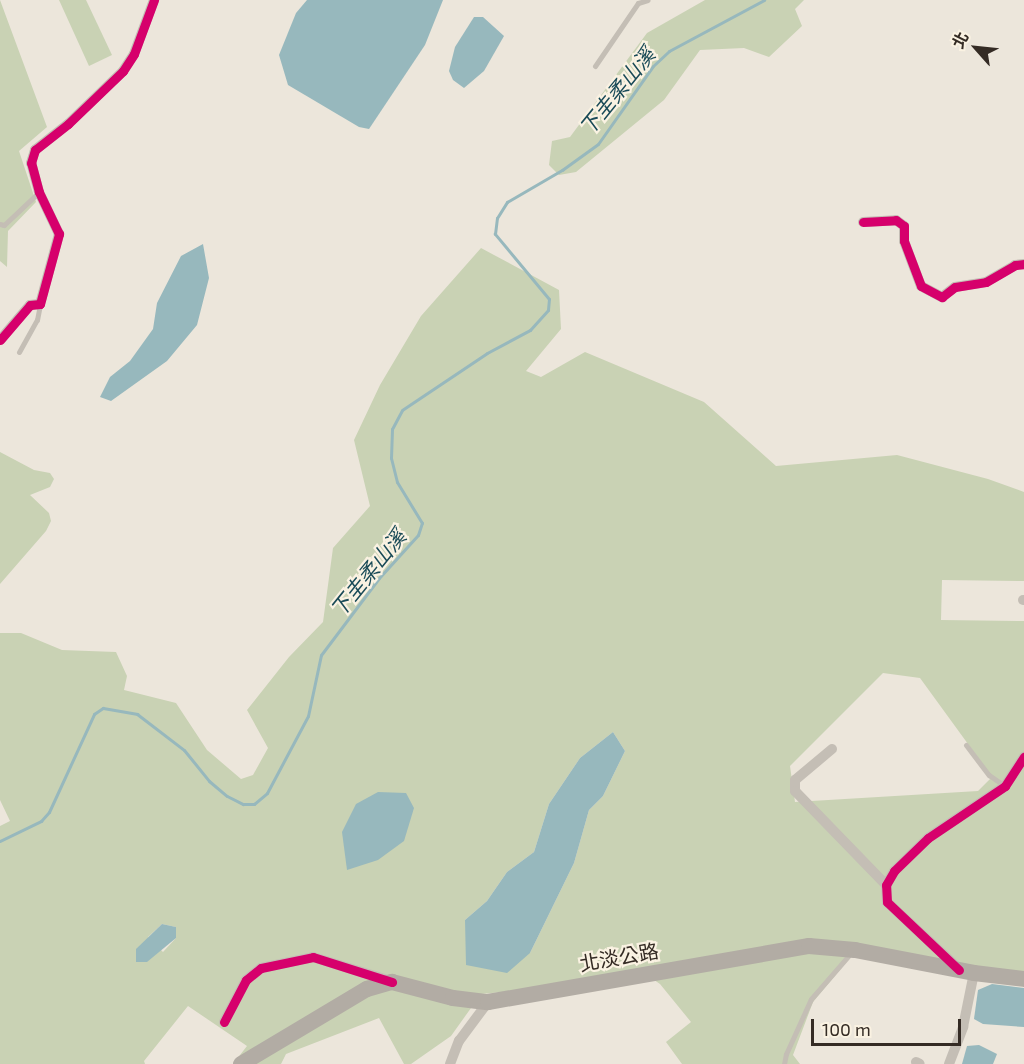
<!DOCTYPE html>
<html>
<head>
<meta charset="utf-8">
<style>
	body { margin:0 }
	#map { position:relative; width:1024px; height:1064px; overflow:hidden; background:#ece6db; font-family:"Exo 2","Noto Sans TC",sans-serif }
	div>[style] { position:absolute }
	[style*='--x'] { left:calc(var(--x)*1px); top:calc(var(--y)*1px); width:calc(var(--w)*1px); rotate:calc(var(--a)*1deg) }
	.green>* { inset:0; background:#c9d2b4 }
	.water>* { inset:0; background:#97b8bd }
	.stream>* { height:3px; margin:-1.5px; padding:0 1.5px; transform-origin:1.5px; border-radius:1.5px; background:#97b8bd }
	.service>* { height:5px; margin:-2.5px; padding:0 2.5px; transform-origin:2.5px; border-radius:2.5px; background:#c4beb5 }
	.minor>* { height:10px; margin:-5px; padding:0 5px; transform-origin:5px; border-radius:5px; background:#c4beb5 }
	.primary>* { height:16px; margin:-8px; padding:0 8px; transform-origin:8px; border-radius:8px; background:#b2aca4 }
	.cycleway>* { height:9px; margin:-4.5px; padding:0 4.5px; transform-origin:4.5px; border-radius:4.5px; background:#d6006c }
	span { translate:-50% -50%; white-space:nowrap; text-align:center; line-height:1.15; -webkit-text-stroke:4.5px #faf2e2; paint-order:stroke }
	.street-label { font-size:20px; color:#342b24 }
	.water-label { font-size:21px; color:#194a57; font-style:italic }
	.north { position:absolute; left:946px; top:18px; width:60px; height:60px; -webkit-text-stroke:4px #faf2e2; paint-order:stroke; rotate:297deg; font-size:16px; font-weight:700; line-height:24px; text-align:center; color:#342b24 }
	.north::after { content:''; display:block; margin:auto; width:21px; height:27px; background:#342b24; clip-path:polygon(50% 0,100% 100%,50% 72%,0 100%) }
	.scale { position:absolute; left:811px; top:1019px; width:150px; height:27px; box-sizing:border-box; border:3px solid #342b24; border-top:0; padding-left:8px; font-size:18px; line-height:21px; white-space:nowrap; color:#342b24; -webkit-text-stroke:4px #faf2e2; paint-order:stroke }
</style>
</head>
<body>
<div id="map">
	<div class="green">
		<i style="clip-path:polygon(0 0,47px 127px,19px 151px,36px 202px,8px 231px,7px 267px,0 261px)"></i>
		<i style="clip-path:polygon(59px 0,86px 0,112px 55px,89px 66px)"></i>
		<i style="clip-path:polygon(705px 0,804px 0,795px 9px,802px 26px,769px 57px,744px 48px,700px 50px,664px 100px,576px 172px,559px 175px,549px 165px,552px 141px,570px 137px,647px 33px)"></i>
		<i style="clip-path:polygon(evenodd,481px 248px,559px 290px,561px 329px,526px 371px,541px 377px,585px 352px,704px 402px,776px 466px,897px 455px,988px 479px,1024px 492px,1024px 581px,942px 580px,941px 620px,1024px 621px,1024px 982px,854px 953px,813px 1002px,793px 1055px,800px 1064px,682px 1064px,666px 1042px,691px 1022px,660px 984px,641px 971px,534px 989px,481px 994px,451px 1036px,411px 1064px,404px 1064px,379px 1018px,286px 1054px,281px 1064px,233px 1064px,247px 1046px,188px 1006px,144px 1061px,145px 1064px,0 1064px,0 826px,10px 821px,0 800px,0 633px,21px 633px,62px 650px,116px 652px,127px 676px,124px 690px,176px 703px,207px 750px,241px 779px,253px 775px,268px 748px,247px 710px,289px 657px,323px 622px,333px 548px,370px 506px,354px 440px,380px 385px,421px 316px,481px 248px,883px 673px,920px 678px,992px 777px,978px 791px,795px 802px,790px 766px,883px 673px,481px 248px,613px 732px,625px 751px,603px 796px,589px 810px,574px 863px,530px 953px,465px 920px,487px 901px,507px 872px,534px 852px,549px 804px,580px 758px,613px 732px,481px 248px,162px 924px,176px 927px,176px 938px,163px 952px,148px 937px,162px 924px)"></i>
		<i style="clip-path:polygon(0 452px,34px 470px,50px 473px,54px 479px,50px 487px,30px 495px,49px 513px,51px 521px,46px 531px,0 584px)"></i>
	</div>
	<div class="water">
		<i style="clip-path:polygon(307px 0,443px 0,425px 45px,369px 129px,359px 127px,288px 85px,279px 55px,296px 13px)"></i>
		<i style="clip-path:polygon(474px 17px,483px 17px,504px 36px,484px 71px,464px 88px,453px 80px,449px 71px,455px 47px)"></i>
		<i style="clip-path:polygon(203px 244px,209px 278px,197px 325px,167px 361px,111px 401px,100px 397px,110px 377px,130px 361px,153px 329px,157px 303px,181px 256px)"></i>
		<i style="clip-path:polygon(613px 732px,625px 751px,603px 796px,589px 810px,574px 863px,530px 953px,507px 973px,466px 965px,465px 920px,487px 901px,507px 872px,534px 852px,549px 804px,580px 758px)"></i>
		<i style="clip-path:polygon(378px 792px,406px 793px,414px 808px,404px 841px,378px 860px,347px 870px,342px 832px,356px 804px)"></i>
		<i style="clip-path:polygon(162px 924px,176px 927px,176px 938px,147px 962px,136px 962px,136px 949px)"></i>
		<i style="clip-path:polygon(992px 984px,1024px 988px,1024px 1027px,983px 1024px,974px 1019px,978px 990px)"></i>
		<i style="clip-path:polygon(979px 1045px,997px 1054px,993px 1064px,962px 1064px,967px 1046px)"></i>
	</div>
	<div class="stream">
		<i style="--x:0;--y:841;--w:46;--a:-26"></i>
		<i style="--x:41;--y:821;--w:12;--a:-48"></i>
		<i style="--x:49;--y:812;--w:108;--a:-65.3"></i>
		<i style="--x:94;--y:714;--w:11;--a:-34"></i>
		<i style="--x:103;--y:708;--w:35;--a:10"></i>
		<i style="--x:137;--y:714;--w:59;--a:37.5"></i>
		<i style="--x:184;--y:750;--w:40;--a:51"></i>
		<i style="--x:209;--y:781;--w:23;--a:40"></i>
		<i style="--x:227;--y:796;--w:18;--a:27"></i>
		<i style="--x:243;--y:804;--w:11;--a:0"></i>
		<i style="--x:254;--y:804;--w:17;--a:-40"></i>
		<i style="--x:267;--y:793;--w:87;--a:-62"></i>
		<i style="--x:308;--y:716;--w:62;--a:-78"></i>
		<i style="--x:321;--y:655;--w:96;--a:-53"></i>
		<i style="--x:379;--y:578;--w:58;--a:-47.8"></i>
		<i style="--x:418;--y:535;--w:13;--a:-72"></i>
		<i style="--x:422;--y:523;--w:48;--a:-121.4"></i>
		<i style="--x:397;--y:482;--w:25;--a:-104"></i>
		<i style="--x:391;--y:458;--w:29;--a:-88"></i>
		<i style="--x:392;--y:429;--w:21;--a:-62"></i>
		<i style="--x:402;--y:410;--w:102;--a:-33.8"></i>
		<i style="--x:487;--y:353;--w:49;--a:-28.1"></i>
		<i style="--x:530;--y:330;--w:27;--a:-48"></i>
		<i style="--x:548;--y:310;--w:11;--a:-85"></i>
		<i style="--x:549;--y:299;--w:85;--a:-129.7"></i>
		<i style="--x:495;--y:234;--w:16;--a:-83"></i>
		<i style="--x:497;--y:218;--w:19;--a:-58"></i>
		<i style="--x:507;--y:202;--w:64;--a:-30.2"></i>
		<i style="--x:562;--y:170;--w:44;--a:-35.8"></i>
		<i style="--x:598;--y:144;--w:95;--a:-54.8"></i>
		<i style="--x:653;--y:66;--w:22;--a:-43"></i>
		<i style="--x:669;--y:51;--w:108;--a:-28.2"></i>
	</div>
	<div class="service">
		<i style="--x:595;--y:66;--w:76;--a:-55.7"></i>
		<i style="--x:638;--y:3;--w:10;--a:-17"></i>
		<i style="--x:0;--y:224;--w:4;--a:14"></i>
		<i style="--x:4;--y:225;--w:48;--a:-43.3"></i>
		<i style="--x:19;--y:352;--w:37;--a:-61"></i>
		<i style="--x:37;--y:320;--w:15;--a:-79"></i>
		<i style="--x:966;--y:745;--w:38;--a:53"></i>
		<i style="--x:989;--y:775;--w:19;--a:35"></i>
		<i style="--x:784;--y:1064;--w:10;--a:-79"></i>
		<i style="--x:786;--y:1054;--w:60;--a:-65.6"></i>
		<i style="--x:811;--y:999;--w:60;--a:-49.1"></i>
	</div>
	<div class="minor">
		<i style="--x:863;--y:222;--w:33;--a:-3"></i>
		<i style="--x:896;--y:220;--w:10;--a:37"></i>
		<i style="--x:904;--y:226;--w:15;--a:90"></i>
		<i style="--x:904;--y:241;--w:48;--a:69.3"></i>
		<i style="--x:921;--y:286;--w:24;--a:28"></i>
		<i style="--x:942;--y:297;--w:16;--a:-38"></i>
		<i style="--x:955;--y:287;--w:31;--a:-9"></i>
		<i style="--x:986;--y:282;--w:34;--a:-30"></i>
		<i style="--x:1015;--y:265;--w:9;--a:-6"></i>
		<i style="--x:0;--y:340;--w:46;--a:-49.4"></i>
		<i style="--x:30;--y:305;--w:10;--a:-6"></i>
		<i style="--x:40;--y:304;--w:73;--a:-74.8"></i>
		<i style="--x:59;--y:234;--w:47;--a:-115.5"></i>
		<i style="--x:39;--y:192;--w:30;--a:-105"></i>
		<i style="--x:31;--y:163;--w:14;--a:-73"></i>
		<i style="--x:35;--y:150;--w:42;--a:-38.2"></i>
		<i style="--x:68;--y:124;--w:76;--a:-43.9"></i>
		<i style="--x:123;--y:71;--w:20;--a:-57"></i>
		<i style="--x:134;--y:54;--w:58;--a:-69.7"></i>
		<i style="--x:1023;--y:600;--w:1;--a:0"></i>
		<i style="--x:832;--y:749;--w:48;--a:140"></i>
		<i style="--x:795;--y:780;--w:11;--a:90"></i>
		<i style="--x:795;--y:791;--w:131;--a:45.9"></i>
		<i style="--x:958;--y:968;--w:97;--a:-137.1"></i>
		<i style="--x:887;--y:902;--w:17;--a:-93"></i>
		<i style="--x:886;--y:885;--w:16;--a:-60"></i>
		<i style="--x:894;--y:871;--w:47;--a:-44.1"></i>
		<i style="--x:928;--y:838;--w:93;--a:-34"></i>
		<i style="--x:1005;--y:786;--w:35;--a:-57"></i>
		<i style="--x:224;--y:1022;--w:47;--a:-62.4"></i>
		<i style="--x:246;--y:980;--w:19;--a:-39"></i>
		<i style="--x:261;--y:968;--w:53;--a:-11.9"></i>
		<i style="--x:313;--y:957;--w:82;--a:17.1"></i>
		<i style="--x:916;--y:1062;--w:4;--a:27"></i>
		<i style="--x:450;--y:1064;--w:25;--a:-69"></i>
		<i style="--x:459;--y:1041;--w:49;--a:-53.4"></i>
		<i style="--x:949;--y:1064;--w:40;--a:-69"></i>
		<i style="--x:963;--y:1027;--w:55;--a:-78.5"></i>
	</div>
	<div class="primary">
		<i style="--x:241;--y:1064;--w:147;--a:-30.8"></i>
		<i style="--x:367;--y:989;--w:26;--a:-16"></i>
		<i style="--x:392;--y:982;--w:63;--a:14.7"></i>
		<i style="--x:453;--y:998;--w:35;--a:7"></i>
		<i style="--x:488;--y:1002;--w:326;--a:-9.9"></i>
		<i style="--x:809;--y:946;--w:46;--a:5"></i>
		<i style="--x:855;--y:950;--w:121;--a:10.9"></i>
		<i style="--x:974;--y:973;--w:50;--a:6.8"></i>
	</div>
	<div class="cycleway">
		<i style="--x:863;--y:222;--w:33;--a:-3"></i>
		<i style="--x:896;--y:220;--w:10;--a:37"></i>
		<i style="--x:904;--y:226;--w:15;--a:90"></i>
		<i style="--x:904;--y:241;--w:48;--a:69.3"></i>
		<i style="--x:921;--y:286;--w:24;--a:28"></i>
		<i style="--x:942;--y:297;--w:16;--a:-38"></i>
		<i style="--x:955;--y:287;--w:31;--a:-9"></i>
		<i style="--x:986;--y:282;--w:34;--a:-30"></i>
		<i style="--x:1015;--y:265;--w:9;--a:-6"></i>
		<i style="--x:0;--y:340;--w:46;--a:-49.4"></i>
		<i style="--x:30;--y:305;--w:10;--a:-6"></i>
		<i style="--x:40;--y:304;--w:73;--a:-74.8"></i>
		<i style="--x:59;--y:234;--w:47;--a:-115.5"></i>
		<i style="--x:39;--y:192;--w:30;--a:-105"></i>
		<i style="--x:31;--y:163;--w:14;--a:-73"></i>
		<i style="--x:35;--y:150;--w:42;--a:-38.2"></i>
		<i style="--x:68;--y:124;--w:76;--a:-43.9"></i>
		<i style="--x:123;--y:71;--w:20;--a:-57"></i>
		<i style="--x:134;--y:54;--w:58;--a:-69.7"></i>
		<i style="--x:959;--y:970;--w:99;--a:-136.6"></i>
		<i style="--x:887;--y:902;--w:17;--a:-93"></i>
		<i style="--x:886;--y:885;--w:16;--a:-60"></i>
		<i style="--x:894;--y:871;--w:47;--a:-44.1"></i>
		<i style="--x:928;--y:838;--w:93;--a:-34"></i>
		<i style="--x:1005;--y:786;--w:35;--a:-57"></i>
		<i style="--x:224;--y:1022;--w:47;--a:-62.4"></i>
		<i style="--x:246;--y:980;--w:19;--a:-39"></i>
		<i style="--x:261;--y:968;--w:53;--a:-11.9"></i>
		<i style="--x:313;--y:957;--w:83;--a:17.6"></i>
	</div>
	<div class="street-label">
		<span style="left:619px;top:957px;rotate:-10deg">北淡公路</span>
	</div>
	<div class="water-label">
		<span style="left:617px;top:91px;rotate:-51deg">下圭柔山溪</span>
		<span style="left:368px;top:573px;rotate:-51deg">下圭柔山溪</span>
	</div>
	<div class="north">北</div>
	<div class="scale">100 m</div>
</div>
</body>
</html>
